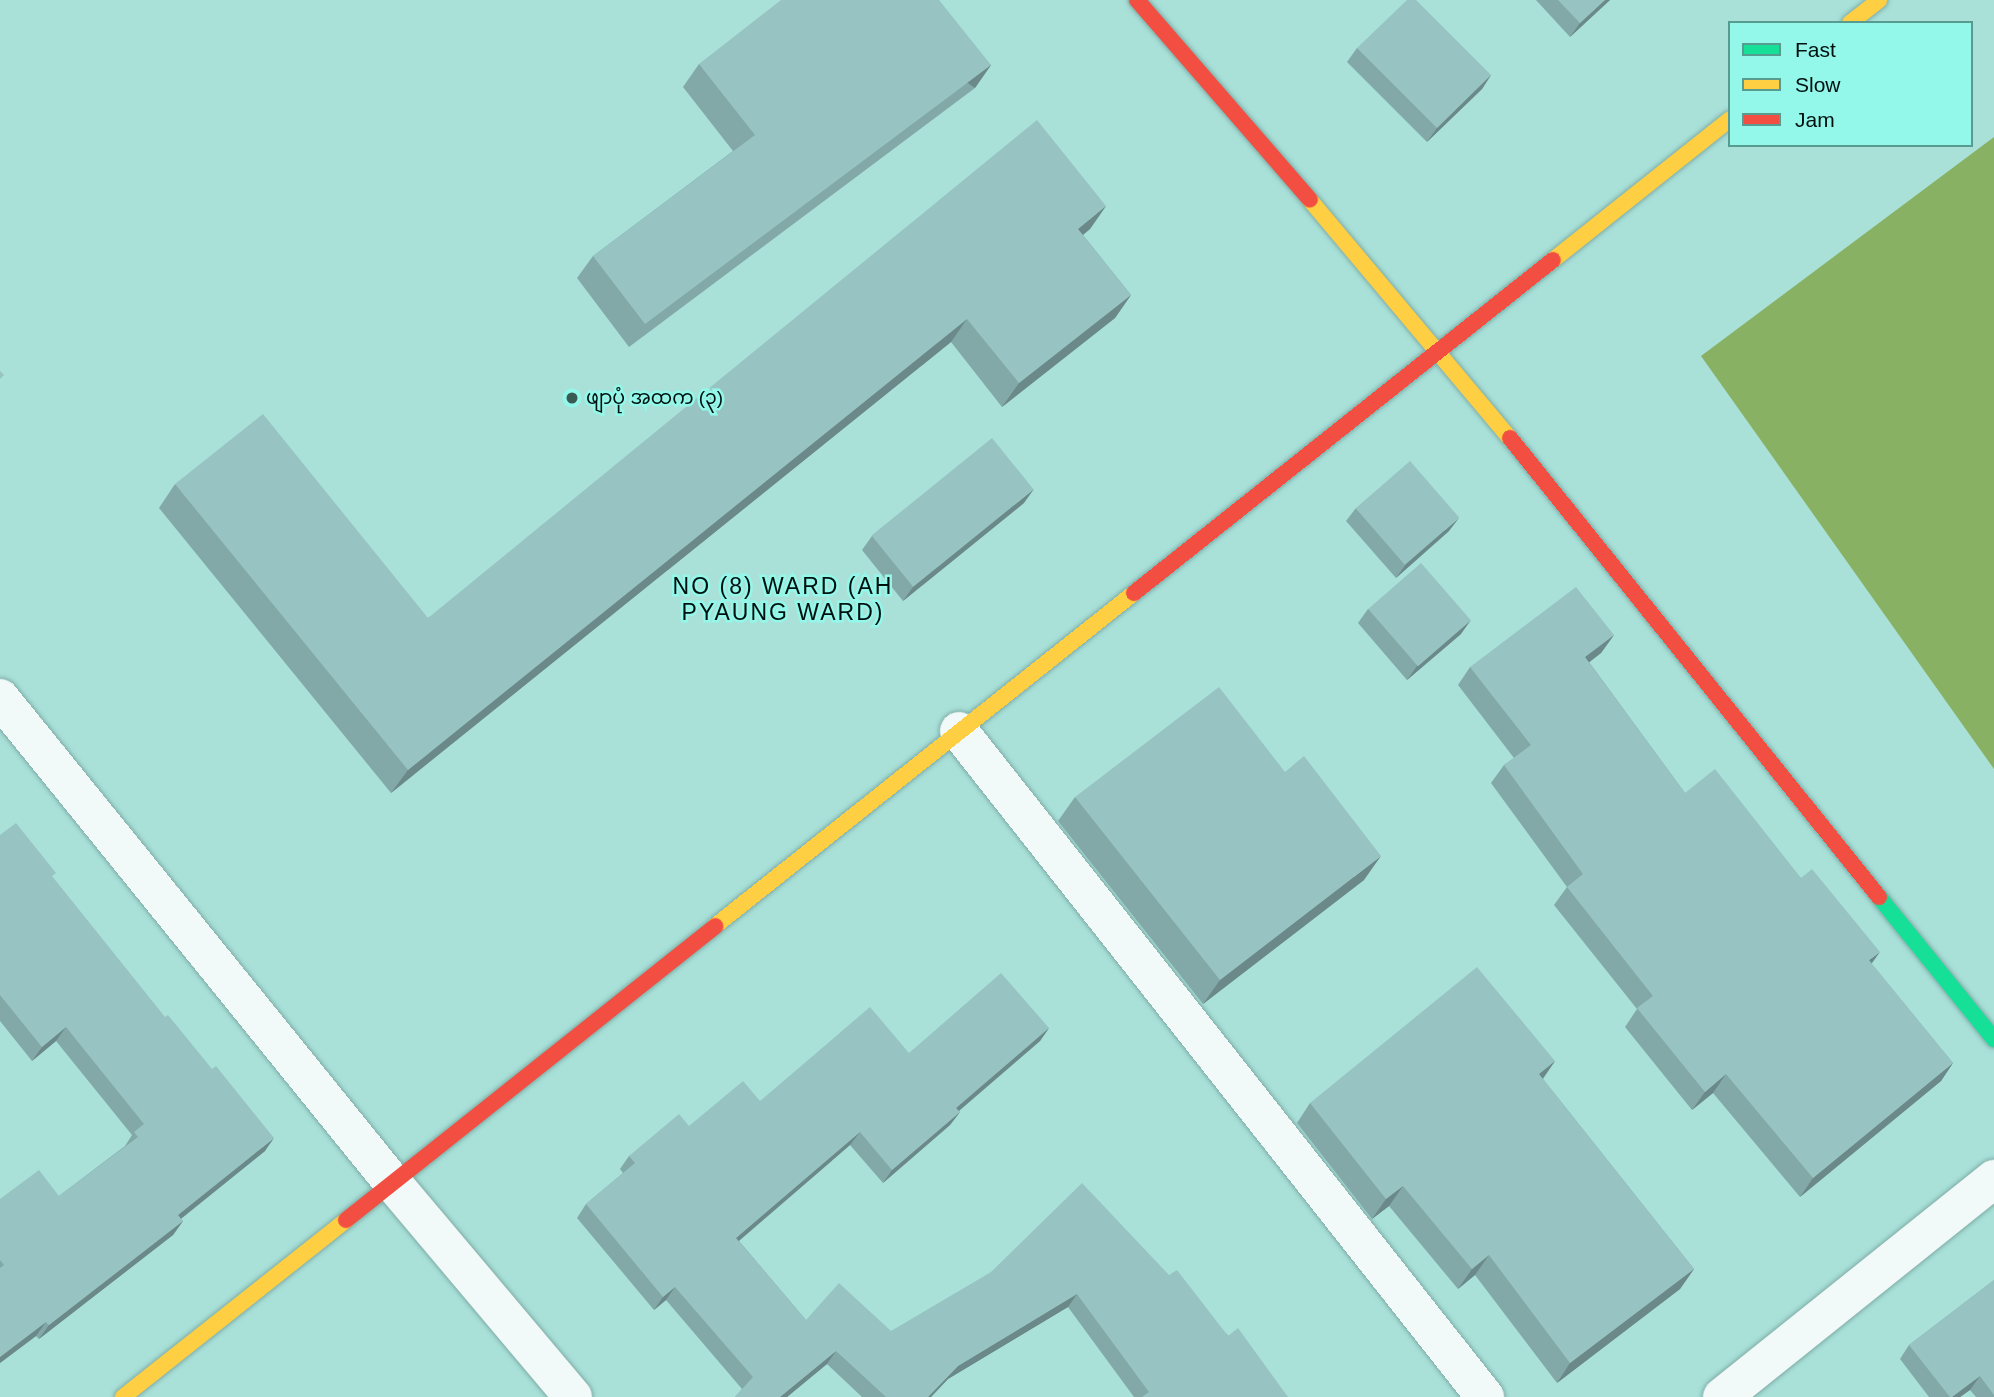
<!DOCTYPE html>
<html>
<head>
<meta charset="utf-8">
<style>
	body { margin:0 }
	#map { position:relative; width:1994px; height:1397px; overflow:hidden; background:#a9e1d9; font-family:Arial,"Noto Sans Myanmar",sans-serif }
	div>[style] { position:absolute }
	[style*='--x'] { left:calc(var(--x)*1px); top:calc(var(--y)*1px); width:calc(var(--w)*1px); rotate:calc(var(--a)*1deg) }
	.water>* { inset:0; background:#89b163 }
	.roads { filter:drop-shadow(0 0 2px #7faca6) drop-shadow(0 0 2px #7faca6) }
	.street>* { height:38px; margin:-19px; padding:0 19px; transform-origin:19px; border-radius:19px; background:#f2faf9 }
	.fast>* { height:16px; margin:-8px; padding:0 8px; transform-origin:8px; border-radius:8px; background:#16e098 }
	.slow>* { height:16px; margin:-8px; padding:0 8px; transform-origin:8px; border-radius:8px; background:#ffcf43 }
	.jam>* { height:16px; margin:-8px; padding:0 8px; transform-origin:8px; border-radius:8px; background:#f24e42 }
	.wall>* { inset:0; background:#82a9a7 }
	.shaded-wall>* { inset:0; background:#6a8988; transform-origin:0 0 }
	.building>* { inset:0; background:#97c4c2; transform-origin:0 0 }
	.dots>* { width:19px; height:19px; translate:-50% -50%; box-sizing:border-box; border:4px solid #93f7e9; border-radius:50% }
	span { translate:-50% -50%; white-space:nowrap; text-align:center; line-height:1.15; -webkit-text-stroke:5px #93f7e9; paint-order:stroke }
	.poi-label { font-size:19px; color:#00100e }
	.left { translate:0 -50%; text-align:left }
	.quarter-label { font-size:23px; color:#00100e; letter-spacing:2px }
	.legend { position:absolute; left:1728px; top:21px; width:245px; height:126px; box-sizing:border-box; background:#93f7e9; border:2px solid #589b91; margin:0; padding:9px 12px; list-style:none; font-size:21px; color:#00100e }
	.legend li { display:flex; align-items:center; gap:14px; height:35px }
	.legend b { width:35px; border:2px solid #589b91 }
</style>
</head>
<body>
<div id="map">
	<div class="water">
		<i style="clip-path:polygon(1994px 137px,1994px 769px,1701px 356px)"></i>
	</div>
	<div class="roads">
		<div class="street">
			<i style="--x:0;--y:698;--w:623;--a:51"></i>
			<i style="--x:392;--y:1182;--w:281;--a:49.9"></i>
			<i style="--x:959;--y:731;--w:849;--a:51.7"></i>
			<i style="--x:1722;--y:1397;--w:349;--a:-38.7"></i>
		</div>
		<div class="fast">
			<i style="--x:1879;--y:897;--w:183;--a:51"></i>
		</div>
		<div class="slow">
			<i style="--x:1850;--y:23;--w:37;--a:-38"></i>
			<i style="--x:1310;--y:200;--w:311;--a:50"></i>
			<i style="--x:1553;--y:260;--w:226;--a:-38.5"></i>
			<i style="--x:715;--y:926;--w:535;--a:-38.48"></i>
			<i style="--x:123;--y:1397;--w:285;--a:-38.4"></i>
		</div>
		<div class="jam">
			<i style="--x:1137;--y:0;--w:264;--a:49.1"></i>
			<i style="--x:1510;--y:438;--w:589;--a:51.2"></i>
			<i style="--x:1134;--y:593;--w:535;--a:-38.48"></i>
			<i style="--x:346;--y:1220;--w:472;--a:-38.5"></i>
		</div>
	</div>
	<div class="wall">
		<i style="clip-path:polygon(1536px 0,1610px 0,1570px 37px)"></i>
		<i style="clip-path:polygon(1357px 48px,1491px 75px,1482px 89px,1427px 142px,1347px 62px)"></i>
		<i style="clip-path:polygon(699px 64px,991px 65px,975px 88px,629px 347px,577px 278px,593px 256px,733px 151px,683px 87px)"></i>
		<i style="clip-path:polygon(1106px 206px,1090px 229px,1083px 235px,1131px 295px,1115px 318px,1002px 407px,951px 342px,391px 793px,159px 508px,175px 484px,428px 618px)"></i>
		<i style="clip-path:polygon(1024px 503px,903px 601px,862px 550px,872px 536px)"></i>
		<i style="clip-path:polygon(1356px 508px,1449px 531px,1396px 578px,1346px 521px)"></i>
		<i style="clip-path:polygon(1368px 609px,1461px 634px,1407px 680px,1358px 623px)"></i>
		<i style="clip-path:polygon(1614px 635px,1601px 653px,1589px 662px,1685px 793px,1801px 878px,1953px 1063px,1941px 1081px,1800px 1197px,1713px 1093px,1692px 1110px,1625px 1027px,1637px 1009px,1554px 905px,1567px 887px,1491px 783px,1504px 765px,1514px 758px,1458px 685px,1470px 667px)"></i>
		<i style="clip-path:polygon(1075px 797px,1364px 880px,1203px 1004px,1058px 821px)"></i>
		<i style="clip-path:polygon(0 835px,53px 878px,265px 1151px,181px 1219px,183px 1221px,173px 1235px,39px 1339px,36px 1336px,0 1363px,0 1199px,59px 1196px,125px 1146px,132px 1135px,56px 1041px,32px 1061px,0 1021px)"></i>
		<i style="clip-path:polygon(1049px 1028px,1040px 1041px,959px 1111px,960px 1112px,950px 1125px,883px 1183px,850px 1145px,739px 1241px,806px 1320px,891px 1331px,1169px 1275px,1288px 1397px,1134px 1397px,1068px 1307px,948px 1379px,931px 1397px,862px 1397px,827px 1364px,787px 1397px,735px 1397px,742px 1389px,666px 1300px,654px 1310px,577px 1218px,586px 1204px,623px 1173px,620px 1169px,629px 1156px,689px 1126px,760px 1101px,909px 1053px)"></i>
		<i style="clip-path:polygon(1555px 1061px,1543px 1079px,1694px 1269px,1680px 1289px,1557px 1383px,1475px 1275px,1458px 1289px,1389px 1206px,1372px 1219px,1297px 1123px,1310px 1103px)"></i>
		<i style="clip-path:polygon(1994px 1280px,1994px 1397px,1976px 1397px,1970px 1390px,1960px 1397px,1929px 1397px,1900px 1359px,1909px 1345px)"></i>
	</div>
	<div class="shaded-wall">
		<i style="clip-path:polygon(1605px 0,1610px 0,1570px 37px,1580px 23px)"></i>
		<i style="left:991px;top:65px;width:28px;height:432px;rotate:125deg"></i>
		<i style="clip-path:polygon(1491px 75px,1482px 89px,1427px 142px,1437px 128px)"></i>
		<i style="clip-path:polygon(1106px 206px,1090px 229px,1062px 252px,1078px 229px)"></i>
		<i style="clip-path:polygon(1131px 295px,1115px 318px,1002px 407px,1019px 383px)"></i>
		<i style="clip-path:polygon(967px 319px,951px 342px,391px 793px,408px 770px)"></i>
		<i style="clip-path:polygon(1034px 489px,1024px 503px,903px 601px,913px 587px)"></i>
		<i style="clip-path:polygon(1459px 518px,1449px 531px,1396px 578px,1406px 564px)"></i>
		<i style="clip-path:polygon(1471px 620px,1461px 634px,1407px 680px,1417px 666px)"></i>
		<i style="clip-path:polygon(1614px 635px,1601px 653px,1573px 675px,1585px 657px)"></i>
		<i style="clip-path:polygon(1381px 856px,1364px 880px,1203px 1004px,1220px 980px)"></i>
		<i style="clip-path:polygon(1880px 952px,1867px 970px,1869px 960px)"></i>
		<i style="clip-path:polygon(66px 1027px,56px 1041px,32px 1061px,42px 1047px)"></i>
		<i style="clip-path:polygon(1049px 1028px,1040px 1041px,947px 1121px,956px 1108px)"></i>
		<i style="clip-path:polygon(1555px 1061px,1541px 1081px,1539px 1074px)"></i>
		<i style="clip-path:polygon(1953px 1063px,1941px 1081px,1800px 1197px,1813px 1178px)"></i>
		<i style="clip-path:polygon(1726px 1074px,1713px 1093px,1692px 1110px,1705px 1092px)"></i>
		<i style="clip-path:polygon(960px 1112px,950px 1125px,883px 1183px,892px 1170px)"></i>
		<i style="clip-path:polygon(860px 1132px,850px 1145px,727px 1251px,736px 1238px)"></i>
		<i style="clip-path:polygon(274px 1138px,265px 1151px,168px 1229px,178px 1215px)"></i>
		<i style="clip-path:polygon(1403px 1186px,1389px 1206px,1372px 1219px,1386px 1199px)"></i>
		<i style="clip-path:polygon(183px 1221px,173px 1235px,39px 1339px,49px 1325px)"></i>
		<i style="clip-path:polygon(1489px 1255px,1475px 1275px,1458px 1289px,1472px 1269px)"></i>
		<i style="clip-path:polygon(1694px 1269px,1680px 1289px,1557px 1383px,1570px 1363px)"></i>
		<i style="clip-path:polygon(675px 1287px,666px 1300px,654px 1310px,663px 1297px)"></i>
		<i style="clip-path:polygon(1077px 1294px,1068px 1307px,948px 1379px,931px 1397px,928px 1397px,958px 1366px)"></i>
		<i style="clip-path:polygon(46px 1322px,36px 1336px,0 1363px,0 1357px)"></i>
		<i style="clip-path:polygon(836px 1351px,827px 1364px,787px 1397px,780px 1397px)"></i>
		<i style="clip-path:polygon(1980px 1376px,1970px 1390px,1960px 1397px,1952px 1397px)"></i>
	</div>
	<div class="building">
		<i style="clip-path:polygon(781px 0,939px 0,991px 65px,645px 324px,593px 256px,755px 135px,699px 64px)"></i>
		<i style="clip-path:polygon(1407px 0,1416px 0,1491px 75px,1437px 128px,1357px 48px)"></i>
		<i style="clip-path:polygon(1558px 0,1605px 0,1580px 23px)"></i>
		<i style="clip-path:polygon(1037px 120px,1106px 206px,1078px 229px,1131px 295px,1019px 383px,967px 319px,408px 770px,175px 484px,263px 414px,428px 618px)"></i>
		<i style="clip-path:polygon(0 371px,4px 375px,0 379px)"></i>
		<i style="left:992px;top:438px;width:66px;height:155px;rotate:51deg"></i>
		<i style="left:1410px;top:461px;width:75px;height:72px;rotate:49deg"></i>
		<i style="left:1421px;top:563px;width:76px;height:70px;rotate:49deg"></i>
		<i style="clip-path:polygon(1576px 587px,1614px 635px,1585px 657px,1685px 793px,1715px 769px,1801px 878px,1812px 869px,1880px 952px,1869px 960px,1953px 1063px,1813px 1178px,1726px 1074px,1705px 1092px,1637px 1008px,1653px 996px,1567px 887px,1583px 874px,1504px 765px,1531px 745px,1470px 667px)"></i>
		<i style="clip-path:polygon(1219px 687px,1285px 772px,1304px 756px,1381px 856px,1220px 980px,1075px 797px)"></i>
		<i style="clip-path:polygon(16px 823px,56px 873px,52px 876px,165px 1017px,168px 1015px,212px 1069px,216px 1066px,274px 1138px,178px 1215px,183px 1221px,49px 1325px,46px 1322px,0 1357px,0 1268px,4px 1265px,0 1260px,0 1199px,39px 1170px,59px 1196px,138px 1137px,134px 1132px,144px 1124px,66px 1027px,42px 1047px,0 995px,0 835px)"></i>
		<i style="clip-path:polygon(1477px 967px,1555px 1061px,1539px 1074px,1694px 1269px,1570px 1363px,1489px 1255px,1472px 1269px,1403px 1186px,1386px 1199px,1310px 1103px)"></i>
		<i style="clip-path:polygon(1001px 973px,1049px 1028px,956px 1108px,960px 1112px,892px 1170px,860px 1132px,736px 1238px,806px 1320px,839px 1283px,891px 1331px,991px 1272px,1082px 1183px,1169px 1275px,1177px 1270px,1228px 1336px,1238px 1328px,1288px 1397px,1142px 1397px,1149px 1392px,1077px 1294px,958px 1366px,928px 1397px,886px 1397px,836px 1351px,780px 1397px,735px 1397px,753px 1377px,675px 1287px,663px 1297px,586px 1204px,635px 1163px,629px 1156px,679px 1114px,689px 1126px,743px 1081px,760px 1101px,870px 1007px,909px 1053px)"></i>
		<i style="clip-path:polygon(1994px 1280px,1994px 1395px,1980px 1376px,1952px 1397px,1950px 1397px,1909px 1345px)"></i>
	</div>
	<div class="dots">
		<i style="left:572px;top:398px;background:#3b5955"></i>
	</div>
	<div class="poi-label">
		<span class="left" style="left:586px;top:398px">ဖျာပုံ အထက (၃)</span>
	</div>
	<div class="quarter-label">
		<span style="left:783px;top:599px">NO (8) WARD (AH<br>PYAUNG WARD)</span>
	</div>
	<ul class="legend">
	<li><b style="height:9px;background:#16e098"></b>Fast</li>
	<li><b style="height:9px;background:#ffcf43"></b>Slow</li>
	<li><b style="height:9px;background:#f24e42"></b>Jam</li>
	</ul>
</div>
</body>
</html>
